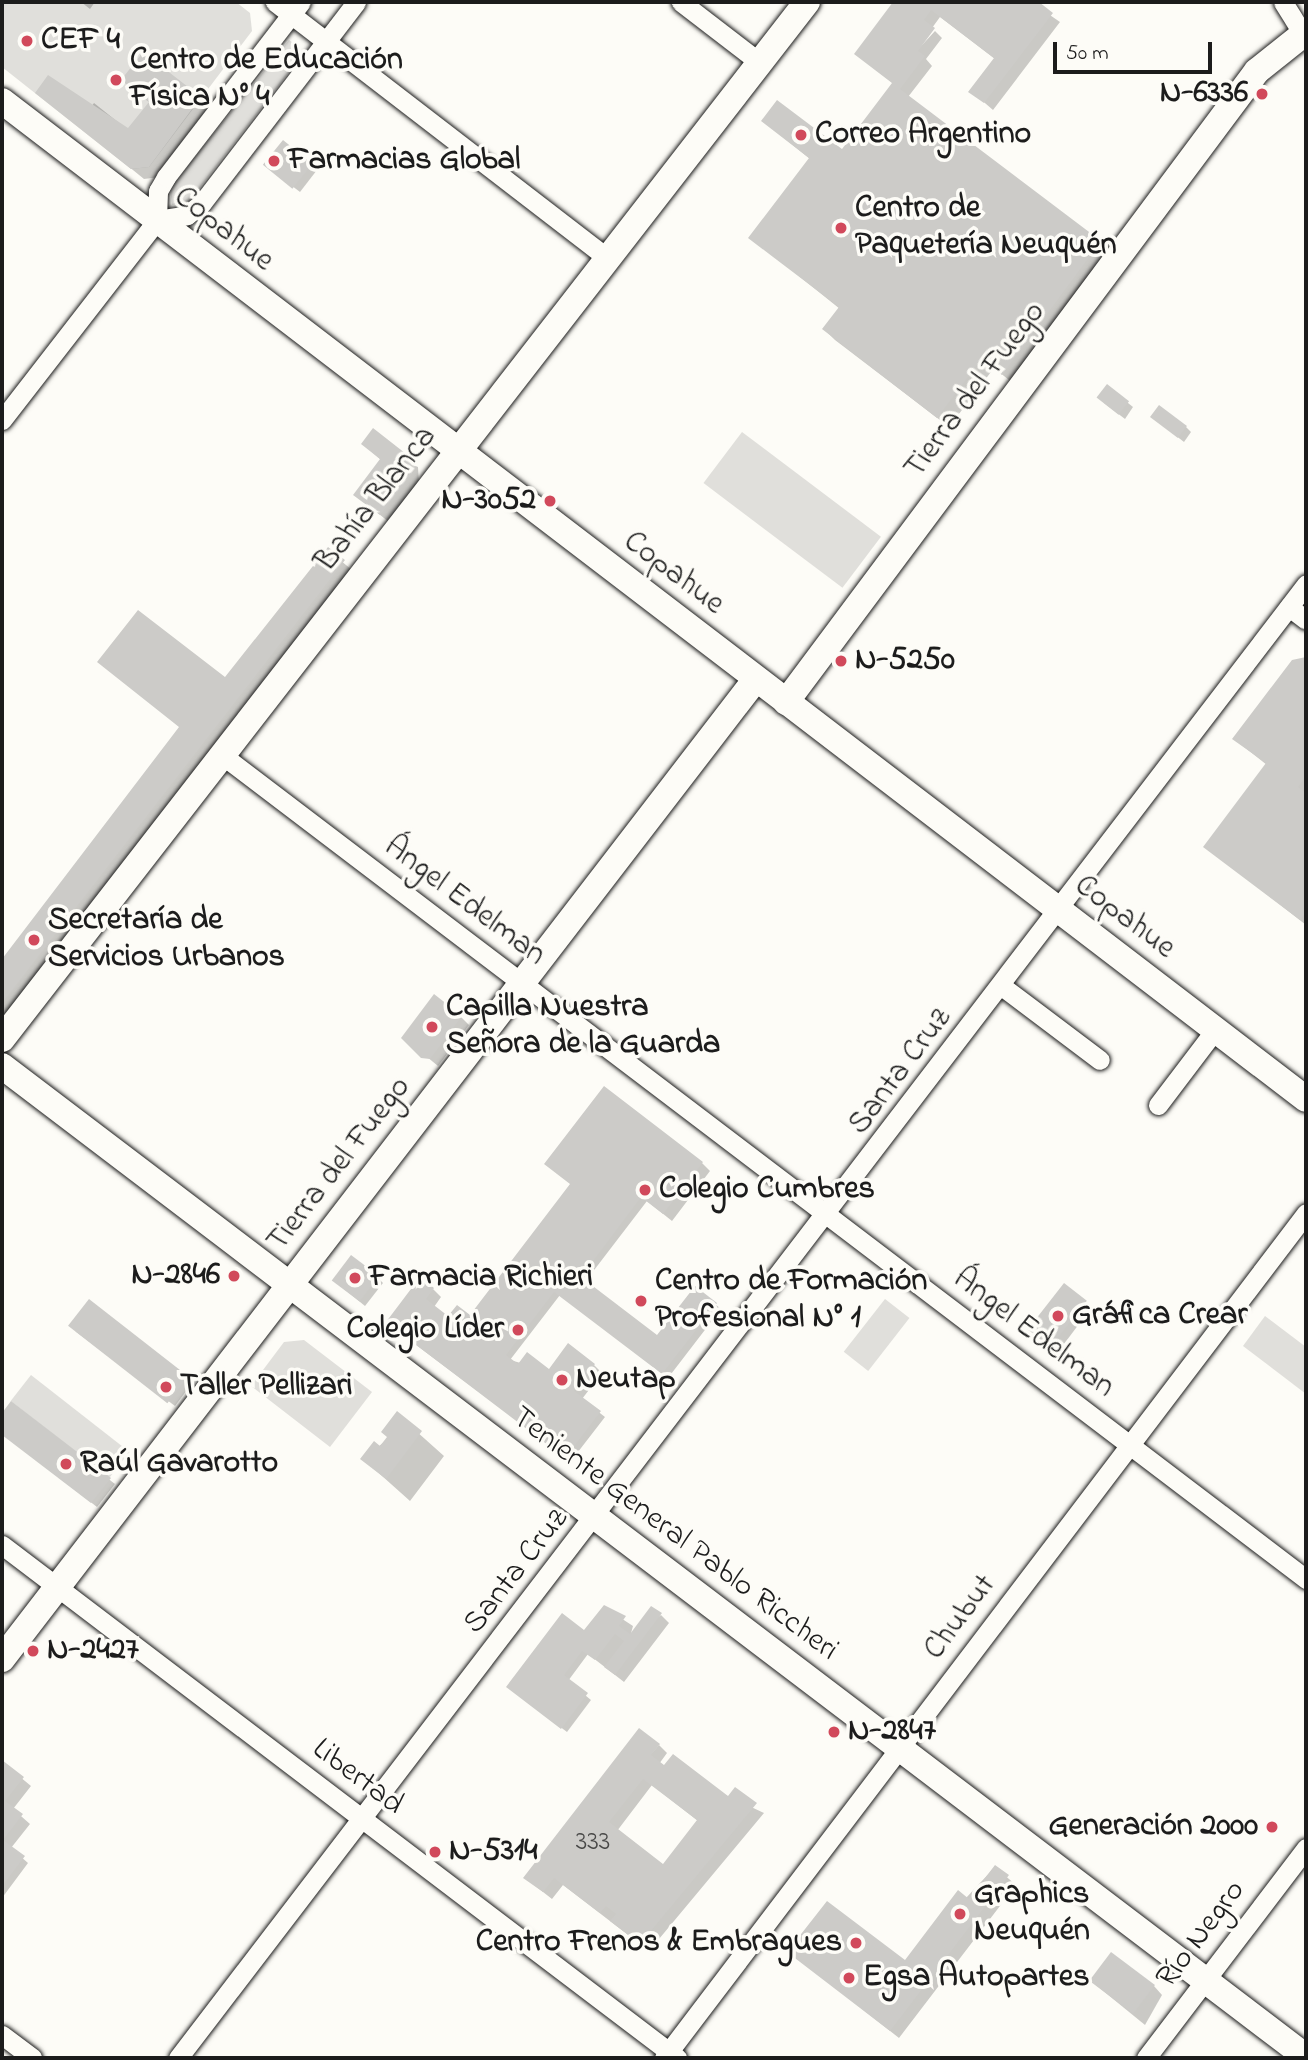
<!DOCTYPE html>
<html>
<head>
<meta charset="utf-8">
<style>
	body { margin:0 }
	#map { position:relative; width:1308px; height:2060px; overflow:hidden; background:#fdfcf7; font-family:"Indie Flower",sans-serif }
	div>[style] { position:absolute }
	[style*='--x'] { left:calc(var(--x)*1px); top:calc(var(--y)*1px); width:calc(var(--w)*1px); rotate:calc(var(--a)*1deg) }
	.green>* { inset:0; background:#e0dfdb; transform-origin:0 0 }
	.shadow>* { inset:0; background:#0003 }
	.building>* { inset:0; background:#cccbc8; transform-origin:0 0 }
	.roads { filter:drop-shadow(0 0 2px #1c1c1c) drop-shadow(0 0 2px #1c1c1c) }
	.street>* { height:19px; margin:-9.5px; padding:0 9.5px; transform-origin:9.5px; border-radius:9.5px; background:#fdfcf7 }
	.secondary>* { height:26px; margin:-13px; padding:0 13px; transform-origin:13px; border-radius:13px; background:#fdfcf7 }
	.dots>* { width:19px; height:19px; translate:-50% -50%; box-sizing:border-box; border:4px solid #fdfcf7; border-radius:50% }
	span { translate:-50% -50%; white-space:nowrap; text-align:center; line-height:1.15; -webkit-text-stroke:7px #fdfcf7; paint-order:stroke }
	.number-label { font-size:28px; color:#484847 }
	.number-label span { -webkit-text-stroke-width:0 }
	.poi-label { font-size:32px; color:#1c1c1c; font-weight:700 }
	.left { translate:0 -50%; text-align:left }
	.right { translate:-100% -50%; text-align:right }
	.street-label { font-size:32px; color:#1c1c1c }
	.frame { position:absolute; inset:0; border:4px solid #1c1c1c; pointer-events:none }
	.scale { position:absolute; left:1053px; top:42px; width:159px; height:32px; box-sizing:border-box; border:4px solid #1c1c1c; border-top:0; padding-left:9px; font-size:21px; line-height:24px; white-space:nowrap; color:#1c1c1c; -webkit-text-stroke:5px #fdfcf7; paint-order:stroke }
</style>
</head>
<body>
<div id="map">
	<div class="green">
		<i style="clip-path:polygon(2px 2px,236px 2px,250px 13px,252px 31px,149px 167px,131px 169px,2px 67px)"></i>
		<i style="clip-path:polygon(289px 40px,300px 48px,299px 59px,188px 203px,172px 205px,170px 188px)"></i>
		<i style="left:742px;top:432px;width:174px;height:64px;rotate:37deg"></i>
		<i style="left:885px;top:1299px;width:31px;height:67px;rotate:38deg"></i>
		<i style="clip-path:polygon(1265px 1316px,1306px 1347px,1306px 1394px,1243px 1346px)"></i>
		<i style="clip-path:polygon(304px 1340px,372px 1392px,330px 1447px,251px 1386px,284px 1342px)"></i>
		<i style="left:31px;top:1375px;width:125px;height:33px;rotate:38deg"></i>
	</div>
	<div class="shadow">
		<i style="clip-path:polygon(81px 2px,95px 2px,90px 9px)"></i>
		<i style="clip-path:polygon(895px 2px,1031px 2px,1060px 22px,993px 110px,971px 91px,995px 59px,940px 17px,911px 57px,935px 31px,942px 38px,926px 59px,932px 66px,908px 97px,1111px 254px,1014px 384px,994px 368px,949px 427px,835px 340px,824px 329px,840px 309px,769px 252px,810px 159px,763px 121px,842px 152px,894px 84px,856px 54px)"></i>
		<i style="clip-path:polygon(123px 80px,200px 99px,211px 110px,160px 177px,144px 179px,37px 92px,89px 110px,94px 103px,129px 131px,150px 103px)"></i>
		<i style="clip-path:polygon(312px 165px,317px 170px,300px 192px,271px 170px)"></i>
		<i style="clip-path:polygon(1108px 387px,1133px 407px,1125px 419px,1104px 403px)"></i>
		<i style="clip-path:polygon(1157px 421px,1186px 427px,1191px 432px,1184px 442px)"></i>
		<i style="clip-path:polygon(363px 444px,418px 467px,419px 483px,389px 522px,355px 495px,381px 460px)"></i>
		<i style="clip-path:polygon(328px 550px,352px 570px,2px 1020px,2px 961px,181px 728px,100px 662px,233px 686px)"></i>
		<i style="clip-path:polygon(1306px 659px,1306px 925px,1205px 846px,1267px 765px,1234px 739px,1293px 662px)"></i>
		<i style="clip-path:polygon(461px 1017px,469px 1025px,438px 1066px,404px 1038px)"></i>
		<i style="clip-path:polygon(702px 1163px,710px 1171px,672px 1221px,647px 1201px,585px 1282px,658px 1338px,696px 1288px,721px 1309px,668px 1378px,560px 1295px,510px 1360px,549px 1371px,594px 1365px,602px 1373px,582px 1399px,605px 1417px,571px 1461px,396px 1330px,433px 1289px,441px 1297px,434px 1307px,449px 1318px,471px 1318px,571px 1184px)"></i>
		<i style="clip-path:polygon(378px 1278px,383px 1283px,365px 1306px,339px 1285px)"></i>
		<i style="clip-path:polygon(1064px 1286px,1091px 1308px,1058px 1352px,1035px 1335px)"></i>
		<i style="clip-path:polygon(75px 1331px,188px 1377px,193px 1382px,175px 1406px)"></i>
		<i style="clip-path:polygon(11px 1403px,115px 1484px,97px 1507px,2px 1434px,2px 1416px)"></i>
		<i style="clip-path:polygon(397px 1414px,444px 1456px,410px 1501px,363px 1459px,389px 1438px)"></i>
		<i style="clip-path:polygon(604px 1607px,633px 1626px,630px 1637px,661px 1615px,669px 1623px,624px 1682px,588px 1654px,568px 1681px,591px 1700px,567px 1732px,514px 1692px,585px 1633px)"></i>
		<i style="clip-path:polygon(evenodd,659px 1745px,667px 1753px,659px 1764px,764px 1813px,649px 1951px,563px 1885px,552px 1899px,534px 1885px,659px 1745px,652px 1785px,698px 1821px,663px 1866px,617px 1831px,652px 1785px)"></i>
		<i style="clip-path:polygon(2px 1762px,31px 1786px,13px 1809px,30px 1824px,11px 1848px,28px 1863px,2px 1898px)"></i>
		<i style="clip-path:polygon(995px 1867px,1016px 1885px,899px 2038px,790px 1952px,905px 1963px)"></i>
		<i style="clip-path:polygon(1091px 1981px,1154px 1986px,1162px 1995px,1145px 2025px)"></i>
	</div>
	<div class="building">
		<i style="clip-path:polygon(893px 2px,1039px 2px,1053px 13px,984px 103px,968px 92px,994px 58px,931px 10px,924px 20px,935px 28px,918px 51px,925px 56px,900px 89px,1101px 241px,1002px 375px,982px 358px,937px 418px,822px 329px,839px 307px,748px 238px,809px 158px,761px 121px,777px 100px,842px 149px,892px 83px,854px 54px)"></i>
		<i style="clip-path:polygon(143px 52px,201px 97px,149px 167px,131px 169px,35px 93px,48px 75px,128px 128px,149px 102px,121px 80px)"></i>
		<i style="left:283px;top:140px;width:38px;height:32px;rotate:39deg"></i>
		<i style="left:1107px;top:384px;width:28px;height:17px;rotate:38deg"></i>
		<i style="left:1159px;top:405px;width:35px;height:15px;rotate:37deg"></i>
		<i style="clip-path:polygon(373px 428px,410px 457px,412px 474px,380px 515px,353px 495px,380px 459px,361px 444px)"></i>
		<i style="clip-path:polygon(328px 547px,345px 560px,2px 1003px,2px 959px,179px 727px,97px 662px,138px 610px,225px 677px)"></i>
		<i style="clip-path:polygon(1306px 657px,1306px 776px,1298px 787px,1306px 793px,1306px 912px,1300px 920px,1203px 847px,1266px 763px,1232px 739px,1292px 660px)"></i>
		<i style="clip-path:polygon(434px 994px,462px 1016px,430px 1059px,421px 1058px,401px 1038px)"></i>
		<i style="clip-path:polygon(604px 1086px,703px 1162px,663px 1214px,641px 1197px,581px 1277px,657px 1335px,695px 1286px,717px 1303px,662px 1374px,554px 1292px,506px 1355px,518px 1364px,527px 1352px,549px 1369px,568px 1343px,595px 1364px,574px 1391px,601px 1411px,565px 1458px,386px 1322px,420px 1277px,434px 1288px,426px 1299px,448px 1316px,457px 1305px,470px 1315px,570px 1184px,544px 1164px)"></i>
		<i style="left:351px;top:1255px;width:35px;height:32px;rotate:37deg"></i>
		<i style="left:1064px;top:1283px;width:29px;height:59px;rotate:38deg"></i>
		<i style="left:89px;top:1299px;width:126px;height:34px;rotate:38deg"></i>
		<i style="clip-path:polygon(11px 1401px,111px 1478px,91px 1503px,2px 1435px,2px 1413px)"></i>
		<i style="clip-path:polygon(397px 1411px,422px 1431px,386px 1479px,360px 1459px,374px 1441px,380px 1446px,387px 1437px,381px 1432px)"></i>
		<i style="clip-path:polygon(604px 1605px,626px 1616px,619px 1626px,630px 1634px,651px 1606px,662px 1613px,615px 1675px,604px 1667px,624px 1641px,615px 1634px,595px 1660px,582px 1651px,564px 1675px,588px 1693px,561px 1729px,506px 1687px,562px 1613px,584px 1630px)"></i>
		<i style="clip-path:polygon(evenodd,639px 1728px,660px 1744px,651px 1755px,664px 1765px,673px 1754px,728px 1796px,735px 1787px,757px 1803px,640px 1944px,610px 1921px,616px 1914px,606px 1906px,600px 1913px,554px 1878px,543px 1892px,523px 1878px,639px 1728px,643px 1779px,697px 1820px,663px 1864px,609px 1822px,643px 1779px)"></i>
		<i style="clip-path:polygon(2px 1760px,24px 1777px,5px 1801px,23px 1814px,3px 1840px,25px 1856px,2px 1886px)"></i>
		<i style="clip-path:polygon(995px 1865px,1009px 1875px,890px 2031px,787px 1952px,827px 1901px,905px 1960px,958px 1890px,969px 1899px)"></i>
		<i style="left:1111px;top:1952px;width:55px;height:36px;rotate:37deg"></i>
	</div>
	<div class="roads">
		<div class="street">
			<i style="--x:275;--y:2;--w:419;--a:37.6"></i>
			<i style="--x:681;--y:2;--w:98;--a:37.6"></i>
			<i style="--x:1283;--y:2;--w:44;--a:58.1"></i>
			<i style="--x:157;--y:220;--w:30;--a:-9"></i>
			<i style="--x:187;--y:215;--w:19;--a:-39"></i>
			<i style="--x:202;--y:203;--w:253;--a:-52.5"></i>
			<i style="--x:2;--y:420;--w:253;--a:-52.2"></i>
			<i style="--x:157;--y:220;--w:29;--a:-88"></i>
			<i style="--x:158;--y:191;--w:16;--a:-60"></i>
			<i style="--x:166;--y:177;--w:221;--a:-52.4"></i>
			<i style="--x:1289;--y:607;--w:21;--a:37"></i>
			<i style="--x:222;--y:755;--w:1362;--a:37.24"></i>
			<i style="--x:1003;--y:987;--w:121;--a:37"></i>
			<i style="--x:1158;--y:1105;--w:94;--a:-52.8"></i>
			<i style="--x:2;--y:1545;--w:848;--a:37.23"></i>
			<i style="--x:2;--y:2035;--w:38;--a:37"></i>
			<i style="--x:178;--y:2058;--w:1856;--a:-52.57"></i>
			<i style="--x:664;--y:2058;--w:1061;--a:-52.77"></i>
			<i style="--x:1146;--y:2058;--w:264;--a:-52.7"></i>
		</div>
		<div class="secondary">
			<i style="--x:2;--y:101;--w:1642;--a:37.43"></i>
			<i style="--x:786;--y:702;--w:787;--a:-53.26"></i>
			<i style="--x:1257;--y:71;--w:63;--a:-38.5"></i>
			<i style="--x:2;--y:1039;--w:1313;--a:-52.18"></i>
			<i style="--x:2;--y:1066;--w:1638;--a:37.23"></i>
			<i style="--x:2;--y:1659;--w:1236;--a:-52.43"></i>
		</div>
	</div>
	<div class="dots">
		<i style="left:27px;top:41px;background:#d1495b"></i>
		<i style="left:116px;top:80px;background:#d1495b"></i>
		<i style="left:1262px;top:94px;background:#d1495b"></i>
		<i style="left:801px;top:135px;background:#d1495b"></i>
		<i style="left:274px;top:161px;background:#d1495b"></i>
		<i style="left:841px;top:228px;background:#d1495b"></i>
		<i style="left:550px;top:501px;background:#d1495b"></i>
		<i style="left:841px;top:661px;background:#d1495b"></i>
		<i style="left:34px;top:940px;background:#d1495b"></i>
		<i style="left:432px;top:1027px;background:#d1495b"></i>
		<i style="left:645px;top:1190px;background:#d1495b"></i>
		<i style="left:234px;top:1276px;background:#d1495b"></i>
		<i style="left:355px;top:1278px;background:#d1495b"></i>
		<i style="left:641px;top:1301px;background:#d1495b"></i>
		<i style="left:1058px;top:1316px;background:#d1495b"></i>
		<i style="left:518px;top:1330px;background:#d1495b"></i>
		<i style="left:562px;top:1380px;background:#d1495b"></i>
		<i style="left:166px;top:1387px;background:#d1495b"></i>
		<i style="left:66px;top:1464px;background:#d1495b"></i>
		<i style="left:33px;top:1651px;background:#d1495b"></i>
		<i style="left:834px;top:1732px;background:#d1495b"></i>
		<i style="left:1272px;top:1827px;background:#d1495b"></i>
		<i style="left:435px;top:1852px;background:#d1495b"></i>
		<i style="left:960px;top:1914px;background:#d1495b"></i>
		<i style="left:856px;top:1943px;background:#d1495b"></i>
		<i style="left:849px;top:1978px;background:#d1495b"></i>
	</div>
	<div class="number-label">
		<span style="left:593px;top:1843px">333</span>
	</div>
	<div class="poi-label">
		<span class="left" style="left:41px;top:41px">CEF 4</span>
		<span class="left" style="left:130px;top:80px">Centro de Educación<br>Física N° 4</span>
		<span class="right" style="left:1248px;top:94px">N-6336</span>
		<span class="left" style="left:815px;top:135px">Correo Argentino</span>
		<span class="left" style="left:288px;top:161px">Farmacias Global</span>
		<span class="left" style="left:855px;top:228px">Centro de<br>Paquetería Neuquén</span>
		<span class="right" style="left:536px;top:501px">N-3052</span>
		<span class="left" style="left:855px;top:661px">N-5250</span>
		<span class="left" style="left:48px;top:940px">Secretaría de<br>Servicios Urbanos</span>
		<span class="left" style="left:446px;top:1027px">Capilla Nuestra<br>Señora de la Guarda</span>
		<span class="left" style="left:659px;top:1190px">Colegio Cumbres</span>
		<span class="right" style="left:220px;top:1276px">N-2846</span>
		<span class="left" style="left:369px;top:1278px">Farmacia Richieri</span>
		<span class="left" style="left:655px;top:1301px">Centro de Formación<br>Profesional N° 1</span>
		<span class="left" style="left:1072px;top:1316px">Gráfica Crear</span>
		<span class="right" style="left:504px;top:1330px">Colegio Líder</span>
		<span class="left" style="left:576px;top:1380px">Neutap</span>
		<span class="left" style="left:180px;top:1387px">Taller Pellizari</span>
		<span class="left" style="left:80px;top:1464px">Raúl Gavarotto</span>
		<span class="left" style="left:47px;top:1651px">N-2427</span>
		<span class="left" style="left:848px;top:1732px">N-2847</span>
		<span class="right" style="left:1258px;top:1827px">Generación 2000</span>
		<span class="left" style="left:449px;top:1852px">N-5314</span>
		<span class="left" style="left:974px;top:1914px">Graphics<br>Neuquén</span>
		<span class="right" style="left:842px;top:1943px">Centro Frenos &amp; Embragues</span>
		<span class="left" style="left:863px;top:1978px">Egsa Autopartes</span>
	</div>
	<div class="street-label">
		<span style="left:223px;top:230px;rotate:38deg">Copahue</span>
		<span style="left:976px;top:391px;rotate:-53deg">Tierra del Fuego</span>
		<span style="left:377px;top:500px;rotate:-52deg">Bahía Blanca</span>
		<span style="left:673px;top:574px;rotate:37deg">Copahue</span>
		<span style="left:464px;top:902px;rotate:37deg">Ángel Edelman</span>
		<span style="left:1124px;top:918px;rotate:37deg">Copahue</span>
		<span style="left:901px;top:1072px;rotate:-53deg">Santa Cruz</span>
		<span style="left:340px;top:1165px;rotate:-52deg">Tierra del Fuego</span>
		<span style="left:1033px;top:1334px;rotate:37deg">Ángel Edelman</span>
		<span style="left:674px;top:1535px;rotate:37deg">Teniente General Pablo Riccheri</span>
		<span style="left:517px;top:1572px;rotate:-52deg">Santa Cruz</span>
		<span style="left:961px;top:1618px;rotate:-53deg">Chubut</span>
		<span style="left:357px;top:1778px;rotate:37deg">Libertad</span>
		<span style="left:1202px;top:1935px;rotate:-53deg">Río Negro</span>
	</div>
	<div class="frame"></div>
	<div class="scale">50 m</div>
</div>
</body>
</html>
